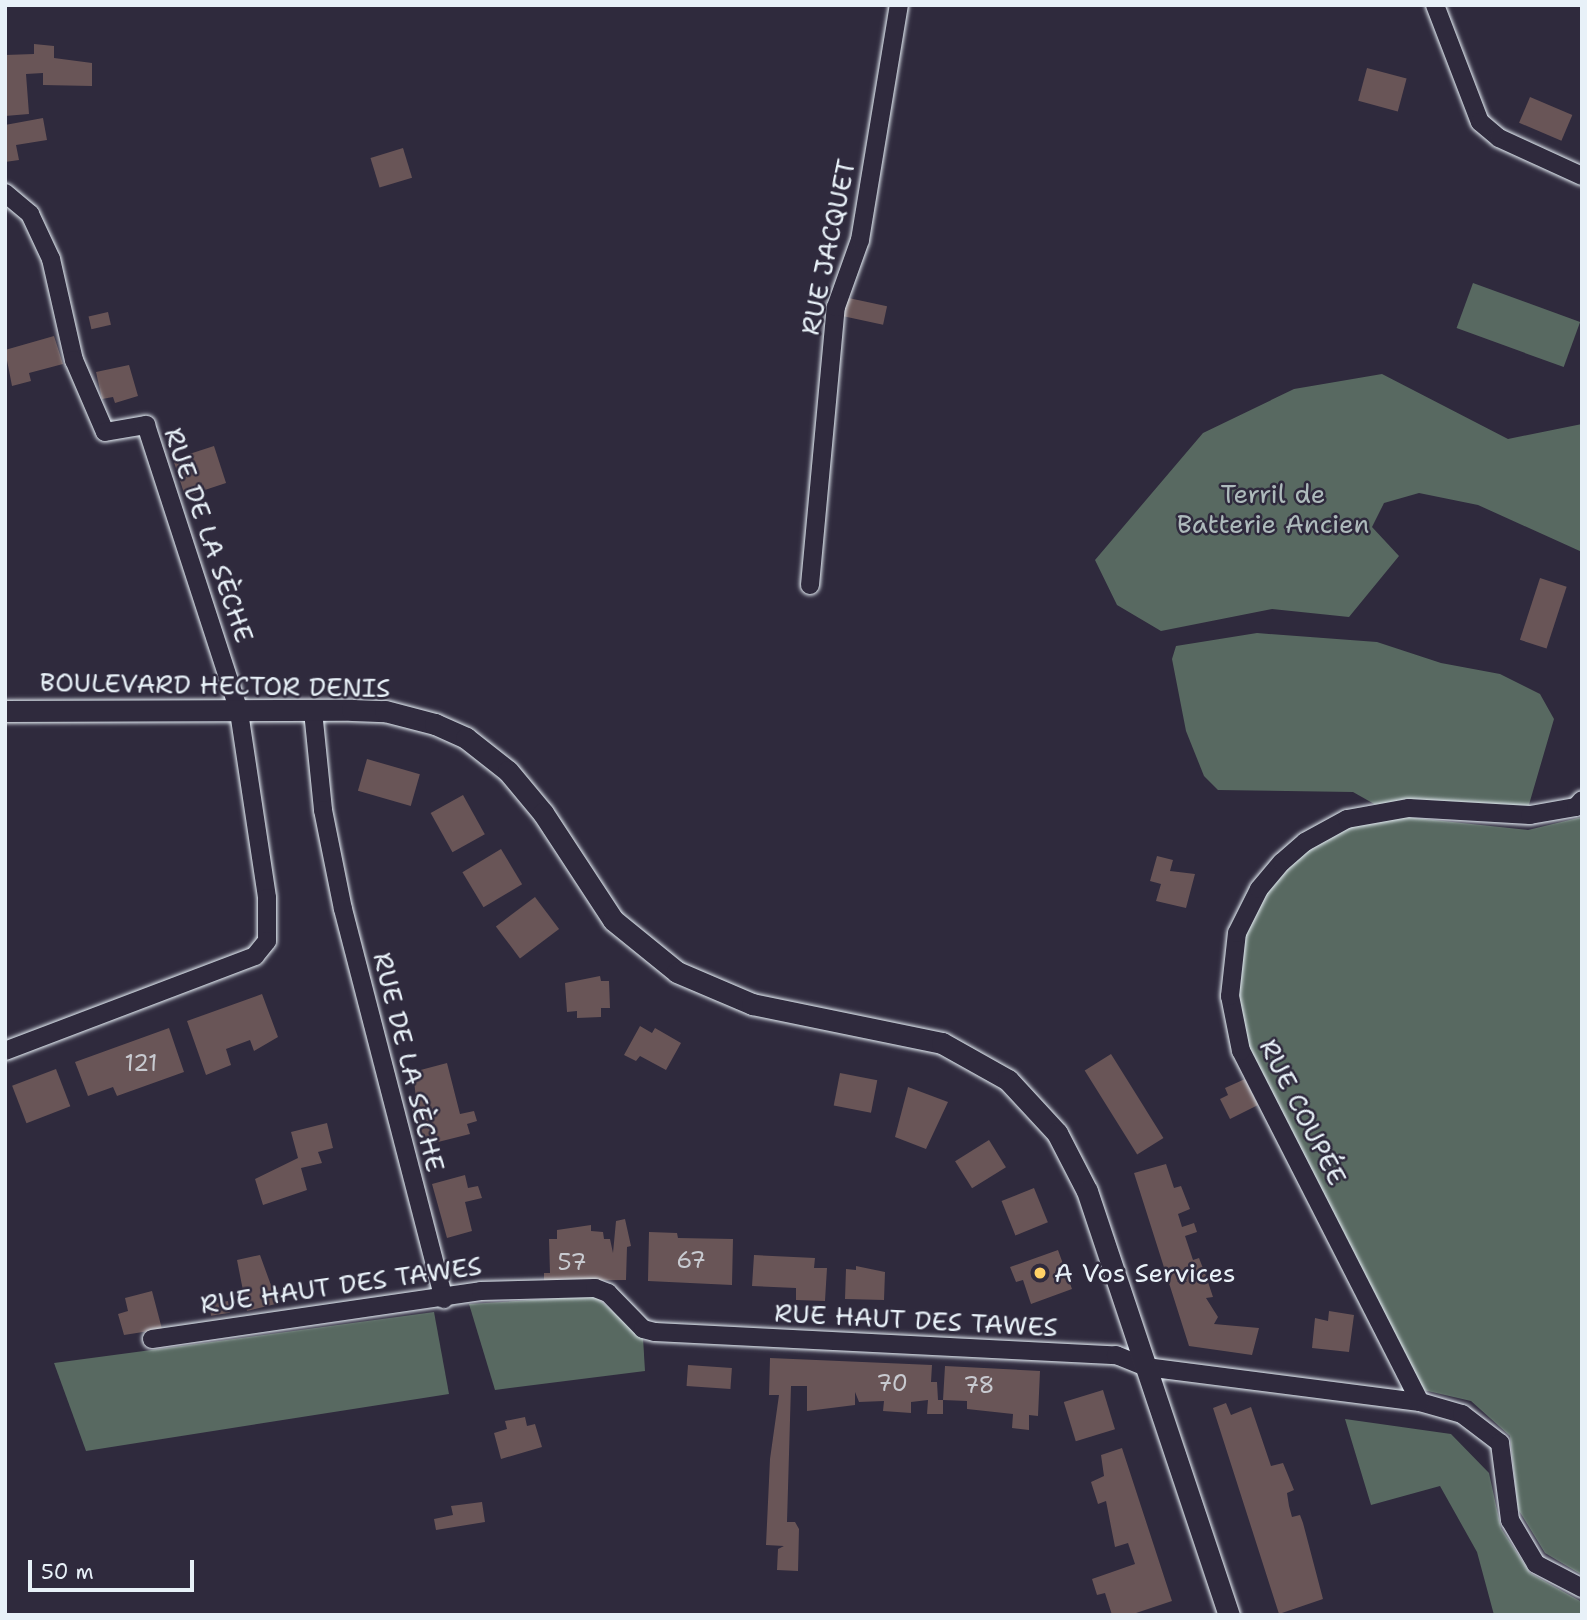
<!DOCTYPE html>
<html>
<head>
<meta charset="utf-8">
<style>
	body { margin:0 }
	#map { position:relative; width:1587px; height:1620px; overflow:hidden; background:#2f2a3d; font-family:"Shantell Sans",sans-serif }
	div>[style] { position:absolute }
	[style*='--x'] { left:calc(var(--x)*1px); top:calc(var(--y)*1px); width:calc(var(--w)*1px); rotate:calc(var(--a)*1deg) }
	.green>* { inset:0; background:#586961; transform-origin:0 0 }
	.building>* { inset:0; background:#695557; transform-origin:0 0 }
	.roads { filter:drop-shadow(0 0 2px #e8f1f8) drop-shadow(0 0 2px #e8f1f8) }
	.minor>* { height:18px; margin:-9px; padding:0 9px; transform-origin:9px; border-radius:9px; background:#2f2a3d }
	.tertiary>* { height:21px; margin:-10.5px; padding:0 10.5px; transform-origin:10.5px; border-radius:10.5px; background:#2f2a3d }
	.dots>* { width:19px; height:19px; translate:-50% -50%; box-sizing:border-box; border:4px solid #2f2a3d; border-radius:50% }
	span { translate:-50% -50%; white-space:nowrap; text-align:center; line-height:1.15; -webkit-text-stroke:5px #2f2a3d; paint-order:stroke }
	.number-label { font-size:23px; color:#c8cad0 }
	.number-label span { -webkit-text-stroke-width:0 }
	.street-label { font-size:26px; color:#e8f1f8 }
	.park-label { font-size:26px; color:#aebbbc }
	.poi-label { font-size:26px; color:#e8f1f8 }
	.left { translate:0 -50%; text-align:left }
	.frame { position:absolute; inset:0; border:7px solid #e8f1f8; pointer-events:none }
	.scale { position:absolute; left:28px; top:1560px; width:166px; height:32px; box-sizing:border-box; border:4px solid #e8f1f8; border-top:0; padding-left:9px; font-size:21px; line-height:24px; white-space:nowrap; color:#e8f1f8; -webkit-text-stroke:5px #2f2a3d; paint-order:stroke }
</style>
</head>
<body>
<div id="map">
	<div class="green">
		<i style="left:1473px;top:283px;width:114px;height:48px;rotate:20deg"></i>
		<i style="clip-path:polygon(1382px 374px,1508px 439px,1582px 424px,1582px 552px,1478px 505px,1419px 493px,1384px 503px,1372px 527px,1399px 556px,1349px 617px,1272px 609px,1161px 631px,1117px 605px,1095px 560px,1203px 433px,1294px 389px)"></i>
		<i style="clip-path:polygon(1257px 633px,1377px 642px,1441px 663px,1500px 674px,1540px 694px,1554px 719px,1528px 808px,1376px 805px,1353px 792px,1218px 790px,1204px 776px,1186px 731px,1172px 659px,1176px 646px)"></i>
		<i style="clip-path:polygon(1386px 815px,1528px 830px,1582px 817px,1582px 1575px,1545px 1553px,1518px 1509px,1510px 1436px,1471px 1401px,1419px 1389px,1274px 1105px,1239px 1024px,1238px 951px,1252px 912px,1284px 868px,1335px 831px)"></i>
		<i style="clip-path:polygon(595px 1296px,643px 1338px,645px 1371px,495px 1390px,469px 1304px)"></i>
		<i style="clip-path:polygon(434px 1312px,449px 1394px,86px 1451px,54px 1363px)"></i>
		<i style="clip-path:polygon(1345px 1419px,1451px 1434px,1489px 1473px,1501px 1528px,1530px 1573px,1582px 1602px,1582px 1615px,1494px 1615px,1477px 1552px,1440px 1486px,1371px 1505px)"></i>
	</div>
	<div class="building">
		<i style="clip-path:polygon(34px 44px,54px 46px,54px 58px,92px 63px,92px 86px,43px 85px,43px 73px,26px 74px,29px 114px,5px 116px,5px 55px,34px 54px)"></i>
		<i style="left:1367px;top:68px;width:41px;height:34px;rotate:15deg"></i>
		<i style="left:1530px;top:97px;width:46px;height:28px;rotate:23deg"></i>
		<i style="clip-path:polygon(43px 118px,47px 140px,16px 145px,19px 160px,5px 162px,5px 125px)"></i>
		<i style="left:403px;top:148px;width:31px;height:34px;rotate:73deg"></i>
		<i style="left:844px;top:297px;width:44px;height:19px;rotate:12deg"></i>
		<i style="left:108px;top:312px;width:13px;height:20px;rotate:77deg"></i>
		<i style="clip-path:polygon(54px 336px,63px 364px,29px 373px,31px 381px,12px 386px,5px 350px)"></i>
		<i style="clip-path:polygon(129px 365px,138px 396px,115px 403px,113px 397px,102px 399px,96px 372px)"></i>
		<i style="left:214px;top:446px;width:39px;height:43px;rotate:72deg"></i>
		<i style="left:1540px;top:578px;width:28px;height:65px;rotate:18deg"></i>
		<i style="left:367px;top:759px;width:55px;height:33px;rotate:16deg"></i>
		<i style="left:463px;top:795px;width:45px;height:37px;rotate:61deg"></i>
		<i style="left:501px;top:849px;width:41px;height:45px;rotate:59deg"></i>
		<i style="clip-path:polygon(1157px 856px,1173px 860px,1170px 871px,1195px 874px,1186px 908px,1156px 901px,1161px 884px,1150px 881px)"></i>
		<i style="left:535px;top:897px;width:40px;height:49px;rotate:53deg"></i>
		<i style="clip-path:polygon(600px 976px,601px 981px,609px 981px,610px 1008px,601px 1008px,601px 1017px,577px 1018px,577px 1011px,567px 1012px,565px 983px)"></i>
		<i style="clip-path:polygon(262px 994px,278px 1037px,254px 1051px,250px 1040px,226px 1049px,231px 1065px,206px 1075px,187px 1021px)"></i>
		<i style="clip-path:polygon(640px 1026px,652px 1033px,655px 1028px,681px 1043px,666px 1070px,640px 1056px,636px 1061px,624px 1055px)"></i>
		<i style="clip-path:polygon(169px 1028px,184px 1072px,117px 1096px,113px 1087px,88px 1096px,75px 1062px)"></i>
		<i style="left:1111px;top:1054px;width:99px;height:31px;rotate:58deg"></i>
		<i style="clip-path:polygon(447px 1063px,460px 1114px,474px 1111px,477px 1121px,467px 1124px,470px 1134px,422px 1146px,412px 1109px,417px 1107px,413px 1072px)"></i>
		<i style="left:56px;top:1069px;width:40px;height:47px;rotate:69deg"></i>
		<i style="left:840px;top:1073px;width:38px;height:33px;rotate:11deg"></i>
		<i style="clip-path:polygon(1245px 1079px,1258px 1105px,1230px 1119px,1220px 1099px,1228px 1095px,1225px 1088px)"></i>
		<i style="clip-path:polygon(908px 1087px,948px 1102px,926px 1149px,895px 1137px)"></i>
		<i style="clip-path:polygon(327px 1123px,333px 1148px,318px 1152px,322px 1163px,301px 1168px,307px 1190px,263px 1205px,255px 1179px,298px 1158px,291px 1132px)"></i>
		<i style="left:989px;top:1140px;width:32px;height:40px;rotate:58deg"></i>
		<i style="clip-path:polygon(1166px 1164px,1174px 1188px,1181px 1186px,1190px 1209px,1178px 1214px,1182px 1227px,1194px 1223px,1197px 1232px,1185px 1236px,1193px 1260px,1199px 1258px,1206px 1276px,1213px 1297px,1206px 1298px,1218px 1317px,1214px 1324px,1259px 1328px,1252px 1355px,1189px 1346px,1134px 1173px)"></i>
		<i style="clip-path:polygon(465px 1175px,468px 1188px,478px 1186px,482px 1198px,465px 1202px,472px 1231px,447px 1238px,432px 1184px)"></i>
		<i style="left:1034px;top:1188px;width:37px;height:35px;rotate:68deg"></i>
		<i style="clip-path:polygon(625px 1219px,631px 1246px,627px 1247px,626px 1280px,544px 1281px,544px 1273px,550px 1273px,549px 1239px,557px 1239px,557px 1230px,591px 1225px,591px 1231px,603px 1232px,604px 1239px,610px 1239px,613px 1253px,616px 1221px)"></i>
		<i style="clip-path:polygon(649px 1232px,677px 1233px,678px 1238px,733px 1239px,732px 1285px,648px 1281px)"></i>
		<i style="clip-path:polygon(1058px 1250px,1072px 1289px,1031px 1304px,1023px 1280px,1016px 1282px,1010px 1267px)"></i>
		<i style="clip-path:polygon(260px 1255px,272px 1288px,278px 1288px,280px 1303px,247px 1311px,237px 1260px)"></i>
		<i style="clip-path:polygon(754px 1255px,815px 1258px,814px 1268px,827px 1268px,825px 1301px,796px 1300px,796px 1288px,752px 1286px)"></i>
		<i style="clip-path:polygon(856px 1266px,885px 1272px,884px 1300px,845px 1299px,846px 1269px,856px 1270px)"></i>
		<i style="clip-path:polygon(152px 1291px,162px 1329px,124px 1335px,118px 1314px,128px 1311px,125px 1298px)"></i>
		<i style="left:228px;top:1301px;width:12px;height:19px;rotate:81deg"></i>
		<i style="clip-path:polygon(1329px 1311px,1354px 1315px,1349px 1352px,1312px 1348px,1315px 1318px,1328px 1321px)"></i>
		<i style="clip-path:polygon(770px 1358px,932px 1365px,931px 1382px,937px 1382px,938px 1400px,943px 1400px,943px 1414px,927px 1414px,928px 1400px,911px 1402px,911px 1413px,883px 1411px,884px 1401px,859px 1402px,855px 1392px,855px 1405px,807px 1411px,807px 1386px,791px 1386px,787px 1522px,795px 1522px,799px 1529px,798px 1571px,777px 1570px,778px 1549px,784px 1546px,766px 1545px,770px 1459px,779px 1395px,769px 1395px)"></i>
		<i style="left:688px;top:1365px;width:44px;height:21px;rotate:4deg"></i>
		<i style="clip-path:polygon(945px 1366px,1040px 1371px,1038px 1416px,1029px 1415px,1029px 1430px,1012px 1428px,1013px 1414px,967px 1409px,967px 1401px,943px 1400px)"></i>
		<i style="left:1103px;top:1390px;width:41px;height:41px;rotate:73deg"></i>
		<i style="clip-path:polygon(1226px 1403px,1231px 1415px,1251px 1407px,1271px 1466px,1283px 1463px,1294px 1490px,1287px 1493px,1289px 1506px,1292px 1517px,1300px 1515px,1303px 1523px,1323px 1599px,1279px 1614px,1213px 1408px)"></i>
		<i style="clip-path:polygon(525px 1417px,527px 1426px,535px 1424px,542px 1447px,501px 1459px,494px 1433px,507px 1429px,505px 1421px)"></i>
		<i style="clip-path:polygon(1122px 1448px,1172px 1601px,1130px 1615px,1112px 1615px,1105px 1593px,1097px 1595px,1092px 1579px,1135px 1564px,1128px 1543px,1115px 1547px,1106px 1501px,1098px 1504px,1091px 1482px,1104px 1476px,1101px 1455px)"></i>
		<i style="clip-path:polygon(482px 1502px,485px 1522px,436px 1530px,434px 1519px,453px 1515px,451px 1506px)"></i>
	</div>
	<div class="roads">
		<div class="minor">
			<i style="--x:1435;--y:5;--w:125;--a:69"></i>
			<i style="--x:1480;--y:122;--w:25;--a:40"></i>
			<i style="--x:1499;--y:138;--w:91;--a:24.6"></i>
			<i style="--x:5;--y:193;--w:33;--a:40"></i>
			<i style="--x:30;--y:214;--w:50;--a:65"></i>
			<i style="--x:51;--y:259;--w:104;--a:77.2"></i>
			<i style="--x:74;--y:360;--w:78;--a:66.7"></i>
			<i style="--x:105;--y:432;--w:42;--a:-9.7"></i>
			<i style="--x:146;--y:425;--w:302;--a:72"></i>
			<i style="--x:239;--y:712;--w:188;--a:81.4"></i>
			<i style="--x:267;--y:898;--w:43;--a:90"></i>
			<i style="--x:267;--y:941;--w:19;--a:129"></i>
			<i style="--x:255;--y:956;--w:267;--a:159.2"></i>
			<i style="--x:810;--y:585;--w:279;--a:-84.7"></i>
			<i style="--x:836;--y:307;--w:71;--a:-70.3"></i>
			<i style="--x:860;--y:240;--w:238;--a:-80.6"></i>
			<i style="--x:313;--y:711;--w:100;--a:84.2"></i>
			<i style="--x:323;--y:810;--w:101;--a:78.6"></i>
			<i style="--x:343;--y:909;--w:403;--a:75.5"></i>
			<i style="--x:152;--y:1339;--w:332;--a:-8.3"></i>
			<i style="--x:481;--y:1291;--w:114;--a:-1.5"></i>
			<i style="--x:595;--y:1288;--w:14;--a:21"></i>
			<i style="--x:608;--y:1293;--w:50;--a:45.8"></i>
			<i style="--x:643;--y:1329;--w:12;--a:14"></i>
			<i style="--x:655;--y:1332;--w:462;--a:2.9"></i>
			<i style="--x:1116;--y:1355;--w:32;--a:22"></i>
			<i style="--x:1146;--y:1367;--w:276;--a:7.3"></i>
			<i style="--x:1420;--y:1402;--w:44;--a:15.9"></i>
			<i style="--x:1462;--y:1414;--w:48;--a:37.3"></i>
			<i style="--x:1500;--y:1443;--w:78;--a:82.6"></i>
			<i style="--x:1510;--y:1520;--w:51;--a:59.4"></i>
			<i style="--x:1536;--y:1564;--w:52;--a:27.6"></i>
			<i style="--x:1420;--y:1402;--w:394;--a:-117"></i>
			<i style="--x:1241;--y:1051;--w:56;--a:-101.3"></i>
			<i style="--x:1230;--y:996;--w:63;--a:-83.7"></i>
			<i style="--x:1237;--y:933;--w:49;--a:-63.4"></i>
			<i style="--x:1259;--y:889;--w:35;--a:-50"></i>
			<i style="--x:1282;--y:862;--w:30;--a:-41"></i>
			<i style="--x:1305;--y:842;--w:48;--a:-28.7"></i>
			<i style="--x:1347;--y:819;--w:63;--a:-10.1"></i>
			<i style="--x:1409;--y:808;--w:121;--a:3.3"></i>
			<i style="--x:1530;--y:815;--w:47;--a:-9.9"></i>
			<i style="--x:1576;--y:807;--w:9;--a:-49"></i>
		</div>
		<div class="tertiary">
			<i style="--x:5;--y:711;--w:347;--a:-0.2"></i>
			<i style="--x:352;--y:710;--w:33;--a:2"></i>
			<i style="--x:385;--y:711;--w:52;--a:14.6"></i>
			<i style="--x:435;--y:724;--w:34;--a:24"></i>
			<i style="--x:466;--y:738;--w:53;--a:38.2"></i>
			<i style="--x:508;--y:771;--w:55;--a:50.2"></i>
			<i style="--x:543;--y:813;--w:128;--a:56.8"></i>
			<i style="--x:613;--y:920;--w:82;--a:39.1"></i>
			<i style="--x:677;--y:972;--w:82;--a:23.1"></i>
			<i style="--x:752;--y:1004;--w:194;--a:11.6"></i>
			<i style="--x:942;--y:1043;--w:76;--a:29.3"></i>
			<i style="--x:1008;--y:1080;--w:72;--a:47.2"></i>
			<i style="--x:1057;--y:1133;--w:65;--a:62.7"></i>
			<i style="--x:1087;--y:1191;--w:447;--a:71.5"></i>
		</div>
	</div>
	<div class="dots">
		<i style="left:1040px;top:1273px;background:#ffd166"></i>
	</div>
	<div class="number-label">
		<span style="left:141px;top:1063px">121</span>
		<span style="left:691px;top:1260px">67</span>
		<span style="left:572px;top:1262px">57</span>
		<span style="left:892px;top:1383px">70</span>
		<span style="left:979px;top:1385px">78</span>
	</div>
	<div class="street-label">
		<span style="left:828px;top:247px;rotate:-78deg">RUE JACQUET</span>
		<span style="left:209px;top:535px;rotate:71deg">RUE DE LA SÈCHE</span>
		<span style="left:215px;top:685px;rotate:1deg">BOULEVARD HECTOR DENIS</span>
		<span style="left:409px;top:1062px;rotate:76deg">RUE DE LA SÈCHE</span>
		<span style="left:1303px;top:1112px;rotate:63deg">RUE COUPÉE</span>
		<span style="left:341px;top:1285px;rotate:-8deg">RUE HAUT DES TAWES</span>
		<span style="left:916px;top:1320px;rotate:3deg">RUE HAUT DES TAWES</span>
	</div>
	<div class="park-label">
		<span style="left:1273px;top:509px">Terril de<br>Batterie Ancien</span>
	</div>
	<div class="poi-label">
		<span class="left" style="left:1054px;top:1273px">A Vos Services</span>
	</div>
	<div class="frame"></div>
	<div class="scale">50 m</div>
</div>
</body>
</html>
